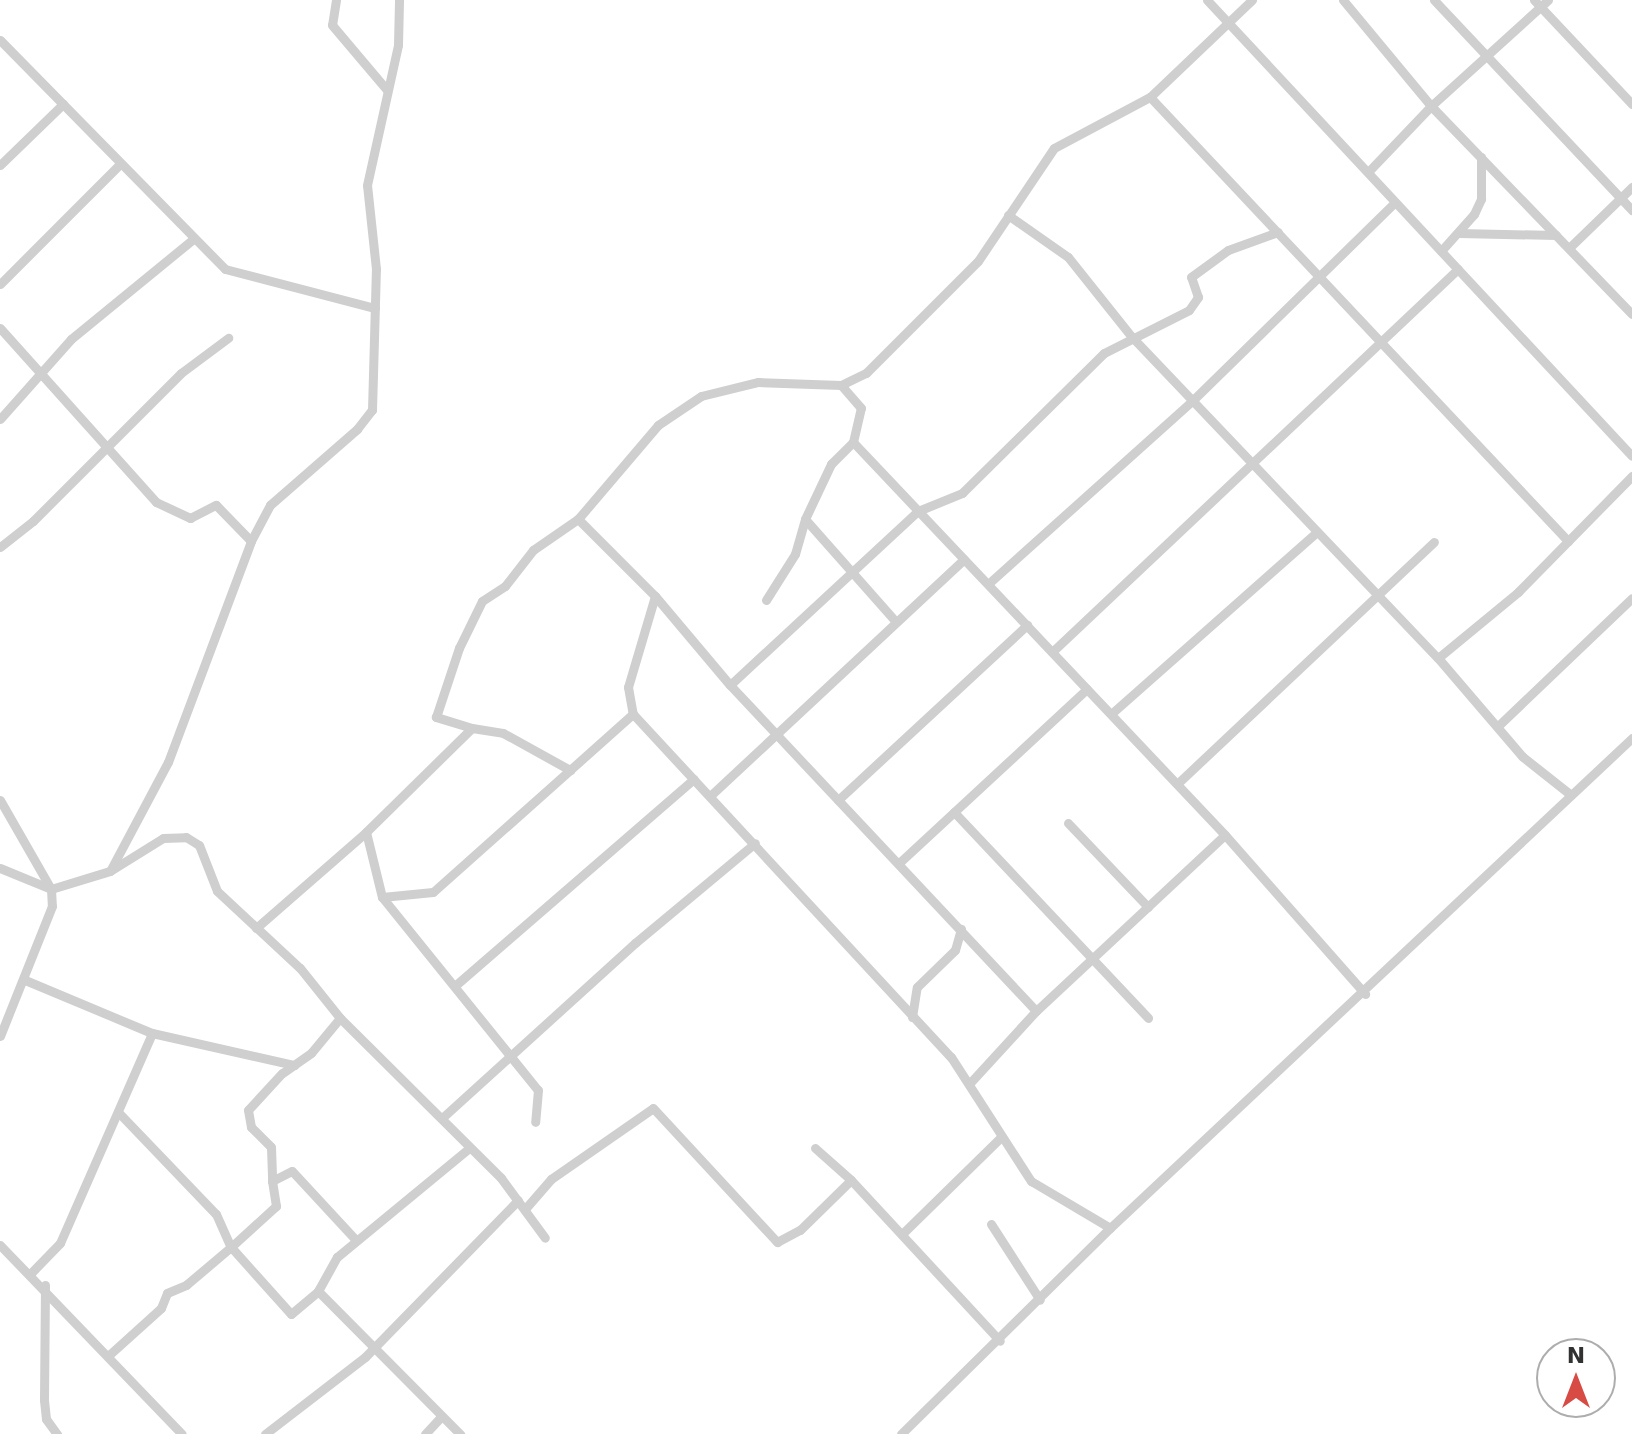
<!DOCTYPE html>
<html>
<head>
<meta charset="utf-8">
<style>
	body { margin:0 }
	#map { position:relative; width:1632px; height:1434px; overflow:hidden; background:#fff; font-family:"DejaVu Sans",sans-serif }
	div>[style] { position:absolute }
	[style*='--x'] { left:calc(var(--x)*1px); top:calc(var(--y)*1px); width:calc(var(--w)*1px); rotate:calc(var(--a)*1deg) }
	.minor>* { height:9px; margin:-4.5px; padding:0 4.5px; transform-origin:4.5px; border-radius:4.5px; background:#cfcfcf }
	span { translate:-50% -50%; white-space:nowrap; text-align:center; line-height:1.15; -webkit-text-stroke:8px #fff; paint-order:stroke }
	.north { position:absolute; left:1536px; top:1338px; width:80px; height:80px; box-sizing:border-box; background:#fff; border:2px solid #adadad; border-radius:50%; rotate:0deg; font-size:22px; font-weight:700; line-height:32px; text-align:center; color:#323232 }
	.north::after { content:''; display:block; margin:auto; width:28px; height:36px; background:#d84b45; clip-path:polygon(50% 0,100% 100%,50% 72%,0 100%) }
</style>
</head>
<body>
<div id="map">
	<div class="minor">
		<i style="--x:336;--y:0;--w:25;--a:99"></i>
		<i style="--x:332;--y:25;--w:85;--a:49.8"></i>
		<i style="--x:1207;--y:0;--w:623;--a:47.02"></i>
		<i style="--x:1343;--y:0;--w:138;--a:50.3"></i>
		<i style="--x:1431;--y:106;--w:289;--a:46"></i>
		<i style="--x:1434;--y:0;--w:289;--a:46.7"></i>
		<i style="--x:1534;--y:0;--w:143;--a:46.7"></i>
		<i style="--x:0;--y:40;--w:321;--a:45.5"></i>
		<i style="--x:225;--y:269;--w:155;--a:14.6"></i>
		<i style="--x:1150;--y:97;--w:610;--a:46.73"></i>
		<i style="--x:0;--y:165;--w:88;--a:-44.1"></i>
		<i style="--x:1368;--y:172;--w:91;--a:-46.3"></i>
		<i style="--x:1431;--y:106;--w:158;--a:-42.2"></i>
		<i style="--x:1008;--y:215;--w:73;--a:35"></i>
		<i style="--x:1068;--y:257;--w:101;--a:51.4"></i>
		<i style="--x:1131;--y:336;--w:445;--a:46.4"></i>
		<i style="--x:1438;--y:658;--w:130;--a:49.4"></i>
		<i style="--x:1523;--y:757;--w:61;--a:38.4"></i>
		<i style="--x:1459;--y:233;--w:97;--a:1.2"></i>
		<i style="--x:1569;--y:248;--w:88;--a:-44.1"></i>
		<i style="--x:1441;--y:251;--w:50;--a:-48.3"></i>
		<i style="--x:1474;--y:214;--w:17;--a:-65"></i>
		<i style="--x:1481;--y:199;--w:42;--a:-90"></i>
		<i style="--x:0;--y:284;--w:170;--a:-45"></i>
		<i style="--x:0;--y:328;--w:234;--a:48.1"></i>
		<i style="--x:156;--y:502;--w:38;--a:25"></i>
		<i style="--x:190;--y:518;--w:29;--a:-27"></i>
		<i style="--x:216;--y:505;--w:50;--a:45.8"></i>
		<i style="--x:0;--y:419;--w:107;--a:-48.4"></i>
		<i style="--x:71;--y:339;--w:158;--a:-39.3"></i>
		<i style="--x:853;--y:442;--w:541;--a:46.57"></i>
		<i style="--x:1225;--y:835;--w:212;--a:48.6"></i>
		<i style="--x:578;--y:519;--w:109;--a:45"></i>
		<i style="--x:655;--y:596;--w:116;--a:49.9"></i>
		<i style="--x:730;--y:685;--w:447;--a:46.8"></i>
		<i style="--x:805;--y:519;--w:137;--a:48.5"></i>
		<i style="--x:0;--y:547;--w:42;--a:-38.2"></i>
		<i style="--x:33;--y:521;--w:209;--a:-45"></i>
		<i style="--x:181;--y:373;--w:59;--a:-36.7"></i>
		<i style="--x:988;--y:584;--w:277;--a:-41.9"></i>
		<i style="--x:1194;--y:399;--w:281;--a:-44.4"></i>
		<i style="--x:655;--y:596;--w:95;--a:106.5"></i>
		<i style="--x:628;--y:687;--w:27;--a:80"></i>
		<i style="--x:633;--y:714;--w:468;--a:47.2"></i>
		<i style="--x:951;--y:1057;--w:148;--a:57.2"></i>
		<i style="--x:1031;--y:1181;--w:92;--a:30.7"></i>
		<i style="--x:766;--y:600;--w:54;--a:-57.8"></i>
		<i style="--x:795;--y:554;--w:36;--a:-74"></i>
		<i style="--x:805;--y:519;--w:61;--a:-64.7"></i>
		<i style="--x:831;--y:464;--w:31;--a:-45"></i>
		<i style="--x:853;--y:442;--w:35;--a:-77"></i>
		<i style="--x:861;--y:408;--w:30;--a:-131"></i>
		<i style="--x:1052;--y:652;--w:558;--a:-43.33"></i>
		<i style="--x:1438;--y:658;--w:104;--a:-39.5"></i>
		<i style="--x:1518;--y:592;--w:163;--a:-45.5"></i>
		<i style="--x:730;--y:685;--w:256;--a:-42.8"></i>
		<i style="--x:918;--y:511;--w:48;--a:-22.2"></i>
		<i style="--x:962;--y:493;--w:199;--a:-44.6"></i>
		<i style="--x:1104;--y:353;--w:95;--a:-26.8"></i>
		<i style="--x:1189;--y:310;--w:16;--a:-55"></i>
		<i style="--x:1198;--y:297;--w:21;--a:-109"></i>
		<i style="--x:1191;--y:277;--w:46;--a:-36.1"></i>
		<i style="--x:1228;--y:250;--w:53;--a:-19.8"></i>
		<i style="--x:1111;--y:714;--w:275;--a:-41.5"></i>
		<i style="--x:1498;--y:726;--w:185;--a:-43.7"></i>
		<i style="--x:472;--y:728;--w:31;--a:9"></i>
		<i style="--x:503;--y:733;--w:77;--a:28.9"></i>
		<i style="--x:1177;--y:784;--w:353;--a:-43.3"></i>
		<i style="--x:710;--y:796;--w:347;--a:-43"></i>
		<i style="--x:0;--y:800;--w:103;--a:60.2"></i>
		<i style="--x:51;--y:889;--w:62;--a:-17"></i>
		<i style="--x:110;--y:871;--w:62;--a:-31.9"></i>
		<i style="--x:163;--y:838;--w:23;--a:-2"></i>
		<i style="--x:186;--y:837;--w:15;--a:32"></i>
		<i style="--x:199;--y:845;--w:49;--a:68.6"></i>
		<i style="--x:217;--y:891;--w:113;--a:42.9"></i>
		<i style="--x:300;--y:968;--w:64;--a:51.3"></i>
		<i style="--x:340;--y:1018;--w:227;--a:44.8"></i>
		<i style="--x:501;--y:1178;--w:74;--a:53.7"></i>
		<i style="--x:838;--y:800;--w:258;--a:-42.8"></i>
		<i style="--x:954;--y:812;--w:283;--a:46.7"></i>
		<i style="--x:1068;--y:823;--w:116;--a:46.4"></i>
		<i style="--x:366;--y:832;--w:67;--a:76.2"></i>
		<i style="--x:382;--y:897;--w:248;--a:51.1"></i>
		<i style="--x:538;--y:1090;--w:32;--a:95"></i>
		<i style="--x:899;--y:863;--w:256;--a:-42.8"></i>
		<i style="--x:0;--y:868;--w:55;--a:22.4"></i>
		<i style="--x:51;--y:889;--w:17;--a:87"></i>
		<i style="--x:52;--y:906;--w:140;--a:111.8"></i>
		<i style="--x:110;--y:871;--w:123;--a:-62"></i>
		<i style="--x:168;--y:762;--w:236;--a:-69.4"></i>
		<i style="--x:251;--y:541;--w:41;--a:-62.2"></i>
		<i style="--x:270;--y:505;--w:116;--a:-41.1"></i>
		<i style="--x:357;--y:429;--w:24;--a:-52"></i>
		<i style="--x:372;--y:410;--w:141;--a:-88.4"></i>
		<i style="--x:376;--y:269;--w:84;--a:-96.1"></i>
		<i style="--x:367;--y:185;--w:143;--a:-77.5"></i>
		<i style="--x:398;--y:45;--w:45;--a:-88.7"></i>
		<i style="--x:382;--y:897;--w:51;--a:-5.6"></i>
		<i style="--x:433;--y:892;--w:268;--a:-41.7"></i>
		<i style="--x:256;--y:928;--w:146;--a:-41.1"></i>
		<i style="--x:366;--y:832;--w:148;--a:-44.5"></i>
		<i style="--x:472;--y:728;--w:38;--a:-163"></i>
		<i style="--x:436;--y:717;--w:73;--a:-71.6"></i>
		<i style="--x:459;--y:648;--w:52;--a:-63.9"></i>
		<i style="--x:482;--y:601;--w:27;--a:-33"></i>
		<i style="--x:505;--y:586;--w:46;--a:-52.1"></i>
		<i style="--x:533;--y:550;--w:55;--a:-34.6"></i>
		<i style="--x:578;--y:519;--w:123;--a:-49.6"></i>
		<i style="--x:658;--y:425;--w:52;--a:-34"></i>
		<i style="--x:701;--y:396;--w:59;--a:-13.8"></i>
		<i style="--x:758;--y:382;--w:83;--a:2.1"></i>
		<i style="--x:841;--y:385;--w:28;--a:-26"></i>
		<i style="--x:866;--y:373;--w:158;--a:-45"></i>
		<i style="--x:978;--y:261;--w:136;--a:-56.1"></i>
		<i style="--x:1054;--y:148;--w:109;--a:-28"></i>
		<i style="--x:1150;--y:97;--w:141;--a:-43.6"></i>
		<i style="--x:25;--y:980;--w:138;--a:22.7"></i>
		<i style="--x:152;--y:1033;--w:146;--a:12.7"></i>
		<i style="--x:457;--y:984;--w:313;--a:-40.9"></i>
		<i style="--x:912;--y:1017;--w:30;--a:-81"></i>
		<i style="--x:917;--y:987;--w:53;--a:-44.2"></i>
		<i style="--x:955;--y:950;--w:22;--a:-74"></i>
		<i style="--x:340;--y:1018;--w:45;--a:129.6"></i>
		<i style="--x:311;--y:1053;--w:35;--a:145"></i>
		<i style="--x:282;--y:1073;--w:50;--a:132.6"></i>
		<i style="--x:248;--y:1110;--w:17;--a:80"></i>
		<i style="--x:251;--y:1127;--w:28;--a:45"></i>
		<i style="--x:271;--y:1147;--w:34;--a:88"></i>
		<i style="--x:272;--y:1181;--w:22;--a:-27"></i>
		<i style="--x:292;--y:1171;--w:94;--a:47.2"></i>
		<i style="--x:969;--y:1084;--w:99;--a:-47.5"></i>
		<i style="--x:1036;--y:1011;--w:258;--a:-43"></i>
		<i style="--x:119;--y:1113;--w:140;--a:46.2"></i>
		<i style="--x:216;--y:1214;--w:36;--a:66"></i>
		<i style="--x:231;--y:1247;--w:61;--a:-42.3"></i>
		<i style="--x:276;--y:1206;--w:25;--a:-99"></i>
		<i style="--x:442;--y:1118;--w:261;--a:-42.2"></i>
		<i style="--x:635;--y:943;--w:156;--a:-39.8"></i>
		<i style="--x:815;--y:1148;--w:48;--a:41.6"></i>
		<i style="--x:851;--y:1180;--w:219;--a:47.2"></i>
		<i style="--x:525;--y:1209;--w:40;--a:-49"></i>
		<i style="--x:551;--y:1179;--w:124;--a:-34.8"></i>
		<i style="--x:653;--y:1108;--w:183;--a:47.2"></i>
		<i style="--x:777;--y:1242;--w:26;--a:-28"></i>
		<i style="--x:800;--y:1230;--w:71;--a:-44.4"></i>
		<i style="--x:991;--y:1224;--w:90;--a:57.2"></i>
		<i style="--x:902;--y:1234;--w:139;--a:-44.4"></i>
		<i style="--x:0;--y:1245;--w:262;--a:46.1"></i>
		<i style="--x:31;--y:1273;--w:42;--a:-46"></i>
		<i style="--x:60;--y:1243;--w:229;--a:-66.3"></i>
		<i style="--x:45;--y:1285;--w:115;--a:90.5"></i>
		<i style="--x:44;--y:1400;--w:19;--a:84"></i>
		<i style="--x:46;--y:1419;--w:19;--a:54"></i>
		<i style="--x:318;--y:1291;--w:39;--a:-61"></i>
		<i style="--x:337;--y:1257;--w:170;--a:-39.5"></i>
		<i style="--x:109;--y:1355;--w:70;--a:-42.1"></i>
		<i style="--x:161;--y:1308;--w:16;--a:-68"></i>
		<i style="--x:167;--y:1293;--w:21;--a:-23"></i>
		<i style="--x:186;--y:1285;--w:59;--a:-40.2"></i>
		<i style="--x:231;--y:1247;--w:90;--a:48.2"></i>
		<i style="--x:291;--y:1314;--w:35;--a:-40"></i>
		<i style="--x:318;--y:1291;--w:202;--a:45.2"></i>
		<i style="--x:265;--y:1434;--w:126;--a:-37.6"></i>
		<i style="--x:365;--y:1357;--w:219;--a:-45.7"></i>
		<i style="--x:425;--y:1434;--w:22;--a:-47"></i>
		<i style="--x:901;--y:1434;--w:293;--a:-44.6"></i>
		<i style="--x:1110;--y:1228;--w:716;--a:-43.19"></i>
	</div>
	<div class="north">N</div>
</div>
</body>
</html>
